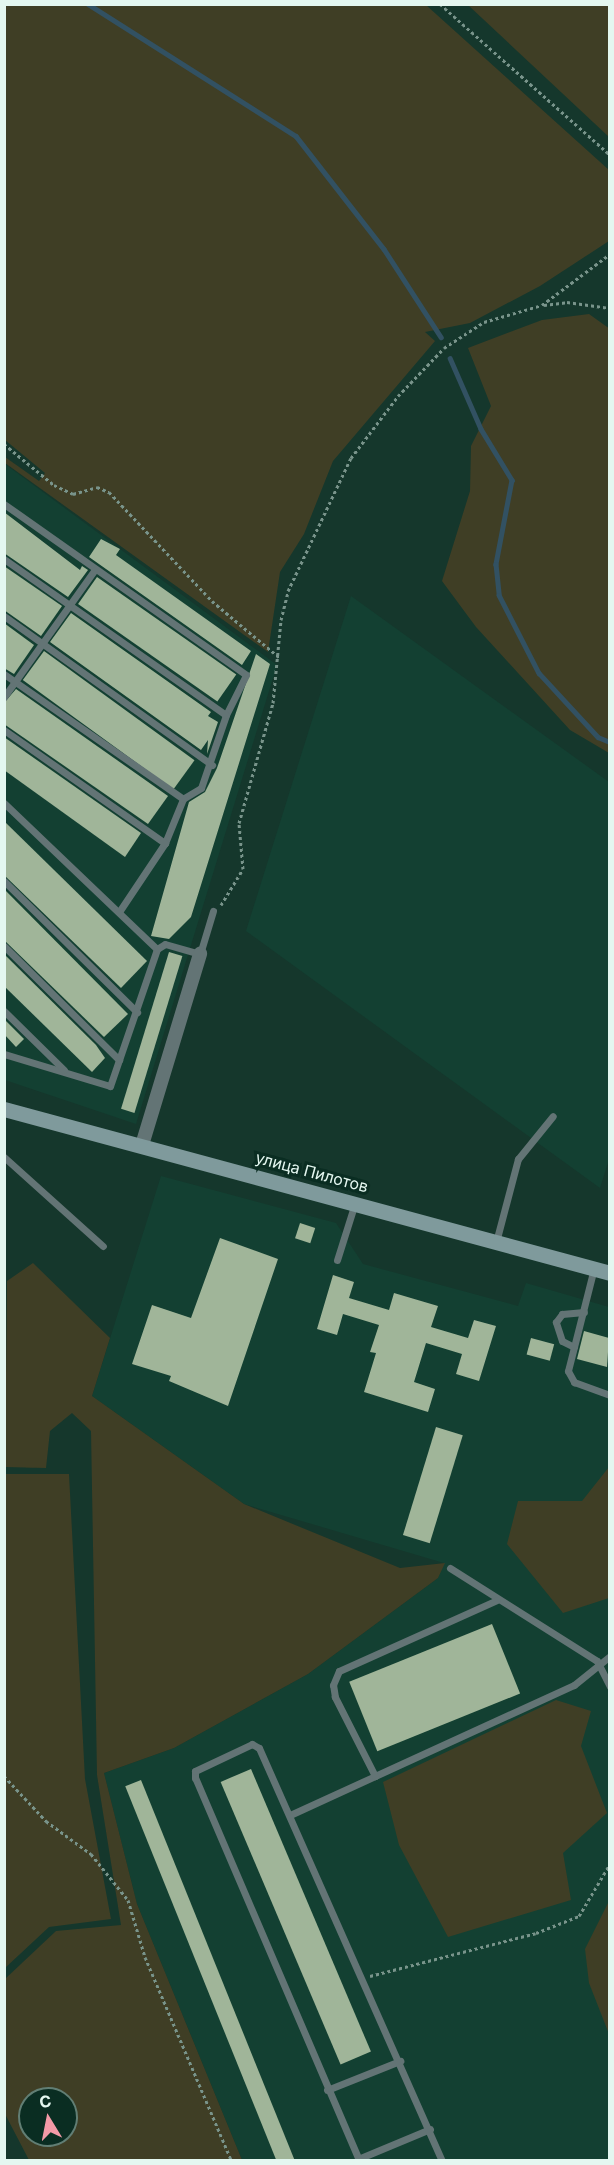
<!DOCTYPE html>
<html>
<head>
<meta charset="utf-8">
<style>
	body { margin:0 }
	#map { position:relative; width:614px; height:2165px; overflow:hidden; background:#15372c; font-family:Inter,sans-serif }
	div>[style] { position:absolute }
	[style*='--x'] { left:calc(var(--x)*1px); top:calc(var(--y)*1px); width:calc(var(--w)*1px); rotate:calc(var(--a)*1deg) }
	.built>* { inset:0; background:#134032 }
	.green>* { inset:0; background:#3f3e25 }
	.stream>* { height:4.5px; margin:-2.25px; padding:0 2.25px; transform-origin:2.25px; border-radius:2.25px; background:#325162 }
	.building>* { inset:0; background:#a0b599; transform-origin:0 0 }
	.path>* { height:3px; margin-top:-1.5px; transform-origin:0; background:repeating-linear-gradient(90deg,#79948b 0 3px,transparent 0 6px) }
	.lane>* { height:7px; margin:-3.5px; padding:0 3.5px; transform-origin:3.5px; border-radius:3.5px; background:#637475 }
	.street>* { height:14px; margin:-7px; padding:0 7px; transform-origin:7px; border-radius:7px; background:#637475 }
	.secondary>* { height:15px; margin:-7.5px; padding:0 7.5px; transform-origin:7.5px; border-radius:7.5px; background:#7f9a9c }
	span { translate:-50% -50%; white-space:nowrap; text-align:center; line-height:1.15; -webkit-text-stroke:6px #0a2d22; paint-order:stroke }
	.street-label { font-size:16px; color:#e4f7f0 }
	.frame { position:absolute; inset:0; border:6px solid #e4f7f0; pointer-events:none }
	.north { position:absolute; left:18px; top:2087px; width:60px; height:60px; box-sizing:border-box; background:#0a2d22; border:2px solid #617e74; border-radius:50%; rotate:350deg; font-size:16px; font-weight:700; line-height:24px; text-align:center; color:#e4f7f0 }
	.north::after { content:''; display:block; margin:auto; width:21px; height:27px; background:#f39aa7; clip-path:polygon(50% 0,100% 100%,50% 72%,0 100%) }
</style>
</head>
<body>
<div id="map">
	<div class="built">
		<i style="clip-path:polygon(5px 464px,277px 665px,136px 1124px,5px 1080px)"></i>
		<i style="clip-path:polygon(351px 596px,609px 782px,610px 1156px,600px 1188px,246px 931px)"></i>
		<i style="clip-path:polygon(161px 1176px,336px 1223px,363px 1264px,518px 1306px,526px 1283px,609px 1307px,609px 2160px,242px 2160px,137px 1904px,104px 1773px,174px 1748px,308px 1674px,438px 1578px,444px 1563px,244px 1504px,92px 1396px)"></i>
	</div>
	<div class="green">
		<i style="clip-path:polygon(5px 4px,426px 5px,609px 170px,609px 241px,540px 286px,470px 323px,425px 332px,435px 341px,333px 461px,304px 534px,280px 572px,268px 652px,5px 463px,5px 457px,39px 481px,45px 473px,5px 440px)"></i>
		<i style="clip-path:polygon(468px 5px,609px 5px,609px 137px)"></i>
		<i style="clip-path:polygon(589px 314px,610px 329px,609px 753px,570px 730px,476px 627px,442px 581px,470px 491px,471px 446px,491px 406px,468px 348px,542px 320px)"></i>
		<i style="clip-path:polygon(evenodd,33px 1263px,110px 1338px,92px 1396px,244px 1504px,400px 1568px,445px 1563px,438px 1578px,308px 1674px,174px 1748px,104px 1773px,137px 1904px,242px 2160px,29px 2160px,5px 2114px,5px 1979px,56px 1931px,121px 1925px,97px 1775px,91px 1431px,72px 1413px,50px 1431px,46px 1468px,5px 1467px,7px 1281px,33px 1263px,30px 2099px,66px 2099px,66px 2135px,30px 2135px,30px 2099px)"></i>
		<i style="clip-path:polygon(609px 1467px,609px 1598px,563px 1613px,507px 1544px,518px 1501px,582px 1501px)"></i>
		<i style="clip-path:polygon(5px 1474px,69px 1474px,85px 1779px,111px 1919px,49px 1927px,5px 1968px)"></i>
		<i style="clip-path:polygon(556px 1700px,591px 1711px,581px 1746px,607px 1813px,563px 1853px,571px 1900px,448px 1937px,399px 1845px,383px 1782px)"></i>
		<i style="clip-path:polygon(609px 1901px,609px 2034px,589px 1983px,585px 1949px)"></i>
	</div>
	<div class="stream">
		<i style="--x:88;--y:4;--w:246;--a:32.4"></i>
		<i style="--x:296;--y:136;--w:143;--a:52.1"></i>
		<i style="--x:384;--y:249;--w:105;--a:57.1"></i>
		<i style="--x:450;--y:358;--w:77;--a:66.4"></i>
		<i style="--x:481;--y:429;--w:60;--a:58.7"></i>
		<i style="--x:512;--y:480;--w:86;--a:100.8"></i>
		<i style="--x:496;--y:564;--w:31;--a:84"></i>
		<i style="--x:499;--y:595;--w:88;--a:62.9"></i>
		<i style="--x:539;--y:673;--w:87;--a:47.3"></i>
		<i style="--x:598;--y:737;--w:13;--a:23"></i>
	</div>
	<div class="building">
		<i style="clip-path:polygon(4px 512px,80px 570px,82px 566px,88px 570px,68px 597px,4px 553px)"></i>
		<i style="clip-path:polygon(101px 539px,120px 549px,116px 555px,251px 651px,242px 665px,89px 557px)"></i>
		<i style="clip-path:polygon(4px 566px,62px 606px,41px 636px,4px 610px)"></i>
		<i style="left:97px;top:577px;width:170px;height:33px;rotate:35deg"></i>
		<i style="clip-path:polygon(71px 613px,211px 712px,208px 716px,218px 722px,207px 754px,208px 740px,201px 750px,50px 642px)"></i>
		<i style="clip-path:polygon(4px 623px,34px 645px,14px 674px,4px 668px)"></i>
		<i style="left:44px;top:651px;width:186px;height:36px;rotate:36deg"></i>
		<i style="clip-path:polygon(256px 654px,270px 664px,191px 917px,169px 939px,151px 936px,189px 802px,205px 792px,217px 768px)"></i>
		<i style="clip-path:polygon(16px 689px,168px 796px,148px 824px,4px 724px,4px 703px)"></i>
		<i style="clip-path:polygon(4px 737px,141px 833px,125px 857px,4px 770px)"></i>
		<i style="clip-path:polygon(4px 821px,147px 961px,121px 988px,4px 875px)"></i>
		<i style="clip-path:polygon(4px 889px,128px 1014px,104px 1037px,4px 940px)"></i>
		<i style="left:169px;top:952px;width:14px;height:164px;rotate:17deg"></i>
		<i style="clip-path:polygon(4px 954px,96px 1045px,105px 1058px,92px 1072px,4px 986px)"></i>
		<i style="clip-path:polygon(4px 1019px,24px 1039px,16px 1047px,4px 1034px)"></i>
		<i style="left:300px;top:1223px;width:16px;height:16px;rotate:18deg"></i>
		<i style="clip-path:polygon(220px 1238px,278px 1259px,228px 1406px,169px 1381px,171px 1376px,132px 1364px,152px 1305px,191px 1318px)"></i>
		<i style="clip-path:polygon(333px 1275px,354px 1282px,349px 1298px,389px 1310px,394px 1293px,438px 1306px,431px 1327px,468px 1338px,474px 1320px,496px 1326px,479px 1381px,456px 1374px,462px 1354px,426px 1343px,414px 1382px,435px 1389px,428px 1412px,364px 1392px,376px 1353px,370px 1352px,379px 1325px,343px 1314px,337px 1335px,317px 1329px)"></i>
		<i style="clip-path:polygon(584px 1331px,609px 1338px,607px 1367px,577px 1359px)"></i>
		<i style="left:531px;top:1338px;width:24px;height:17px;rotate:15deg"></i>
		<i style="left:436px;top:1427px;width:28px;height:113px;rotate:17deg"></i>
		<i style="left:492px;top:1624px;width:75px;height:154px;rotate:68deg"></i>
		<i style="left:251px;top:1769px;width:307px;height:33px;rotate:67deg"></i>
		<i style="left:141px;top:1780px;width:411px;height:17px;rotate:68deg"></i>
	</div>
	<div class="path">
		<i style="--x:440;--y:4;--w:227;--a:41.6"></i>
		<i style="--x:544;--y:305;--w:23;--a:-7"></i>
		<i style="--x:567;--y:302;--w:43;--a:7.9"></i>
		<i style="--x:4;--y:444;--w:65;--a:39.4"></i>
		<i style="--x:54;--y:485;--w:21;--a:25"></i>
		<i style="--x:73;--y:494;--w:25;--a:-16"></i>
		<i style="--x:97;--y:487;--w:13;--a:23"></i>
		<i style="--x:109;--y:492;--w:150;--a:46.6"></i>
		<i style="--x:212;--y:601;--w:89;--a:40"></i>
		<i style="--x:221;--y:905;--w:42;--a:-58.6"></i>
		<i style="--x:243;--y:869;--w:46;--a:-95"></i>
		<i style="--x:239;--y:823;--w:125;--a:-74.2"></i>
		<i style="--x:273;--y:703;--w:83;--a:-84.5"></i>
		<i style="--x:281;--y:620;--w:30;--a:-76"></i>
		<i style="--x:288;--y:591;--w:147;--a:-64.7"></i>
		<i style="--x:351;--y:458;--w:78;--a:-52.8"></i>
		<i style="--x:398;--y:396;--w:66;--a:-46.2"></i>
		<i style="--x:444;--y:348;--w:48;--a:-33"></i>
		<i style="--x:484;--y:322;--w:60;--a:-16.3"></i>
		<i style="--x:542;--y:305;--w:85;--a:-36.9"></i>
		<i style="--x:4;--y:1776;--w:62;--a:47"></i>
		<i style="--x:46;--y:1821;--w:56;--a:36.3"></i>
		<i style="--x:91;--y:1854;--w:59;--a:51.2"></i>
		<i style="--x:128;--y:1900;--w:59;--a:73.4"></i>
		<i style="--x:145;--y:1957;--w:220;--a:67"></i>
		<i style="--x:370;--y:1976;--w:171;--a:-14.5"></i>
		<i style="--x:536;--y:1933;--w:46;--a:-21.6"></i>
		<i style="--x:579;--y:1916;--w:61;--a:-59.2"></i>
	</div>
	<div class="lane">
		<i style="--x:4;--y:504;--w:296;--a:35.2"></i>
		<i style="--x:246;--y:675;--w:45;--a:116.6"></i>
		<i style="--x:226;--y:715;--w:77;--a:108.9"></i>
		<i style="--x:201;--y:788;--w:21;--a:149"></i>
		<i style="--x:183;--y:799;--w:48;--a:112.2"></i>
		<i style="--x:165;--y:843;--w:83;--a:123.7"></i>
		<i style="--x:4;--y:559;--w:271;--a:35.1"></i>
		<i style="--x:4;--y:616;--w:256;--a:35.6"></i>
		<i style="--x:4;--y:674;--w:218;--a:34.9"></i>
		<i style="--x:4;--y:697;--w:155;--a:-54.5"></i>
		<i style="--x:4;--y:730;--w:197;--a:35.1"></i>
		<i style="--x:4;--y:803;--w:211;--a:43.7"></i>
		<i style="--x:157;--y:949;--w:145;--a:108.9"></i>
		<i style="--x:110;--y:1086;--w:111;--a:-163.2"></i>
		<i style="--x:4;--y:881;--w:187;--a:44.6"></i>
		<i style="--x:4;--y:946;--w:162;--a:44.7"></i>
		<i style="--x:157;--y:949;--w:9;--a:-32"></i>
		<i style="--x:165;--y:944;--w:36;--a:16"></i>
		<i style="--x:200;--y:954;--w:45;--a:-73.2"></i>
		<i style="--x:4;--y:1011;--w:84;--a:44.5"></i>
		<i style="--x:4;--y:1157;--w:133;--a:42"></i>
		<i style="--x:496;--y:1242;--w:86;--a:-75.2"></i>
		<i style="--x:518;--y:1159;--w:55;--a:-50.9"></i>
		<i style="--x:337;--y:1260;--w:60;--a:-72.5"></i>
		<i style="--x:594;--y:1268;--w:106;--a:104.2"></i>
		<i style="--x:568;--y:1371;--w:13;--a:61"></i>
		<i style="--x:574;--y:1382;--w:38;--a:20"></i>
		<i style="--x:574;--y:1347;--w:13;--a:-153"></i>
		<i style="--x:562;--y:1341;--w:20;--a:-108"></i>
		<i style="--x:556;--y:1322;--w:10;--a:-53"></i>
		<i style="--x:562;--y:1314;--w:22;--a:-5"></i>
		<i style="--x:450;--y:1568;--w:174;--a:32.3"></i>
		<i style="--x:597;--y:1661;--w:29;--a:63"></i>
		<i style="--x:375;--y:1776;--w:219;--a:-24.6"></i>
		<i style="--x:574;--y:1685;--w:46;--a:-38.9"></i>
		<i style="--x:290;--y:1815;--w:94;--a:-24.6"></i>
		<i style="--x:375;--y:1776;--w:89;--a:-116.9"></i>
		<i style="--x:335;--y:1697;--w:12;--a:-99"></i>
		<i style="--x:333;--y:1685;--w:15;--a:-67"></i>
		<i style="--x:339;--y:1671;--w:173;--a:-24.2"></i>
		<i style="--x:327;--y:2090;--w:79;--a:-21.7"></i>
		<i style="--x:358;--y:2159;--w:78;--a:-22.6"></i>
		<i style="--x:359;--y:2160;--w:416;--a:-113.2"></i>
		<i style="--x:195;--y:1778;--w:7;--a:-90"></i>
		<i style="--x:195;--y:1771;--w:63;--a:-25.3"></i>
		<i style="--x:252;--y:1744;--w:8;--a:30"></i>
		<i style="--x:259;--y:1748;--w:451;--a:66.1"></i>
	</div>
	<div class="street">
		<i style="--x:142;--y:1145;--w:200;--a:-73.1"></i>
	</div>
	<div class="secondary">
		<i style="--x:4;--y:1109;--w:628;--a:15.14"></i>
	</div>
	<div class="street-label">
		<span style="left:312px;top:1172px;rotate:15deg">улица Пилотов</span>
	</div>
	<div class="frame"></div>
	<div class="north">С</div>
</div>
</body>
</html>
